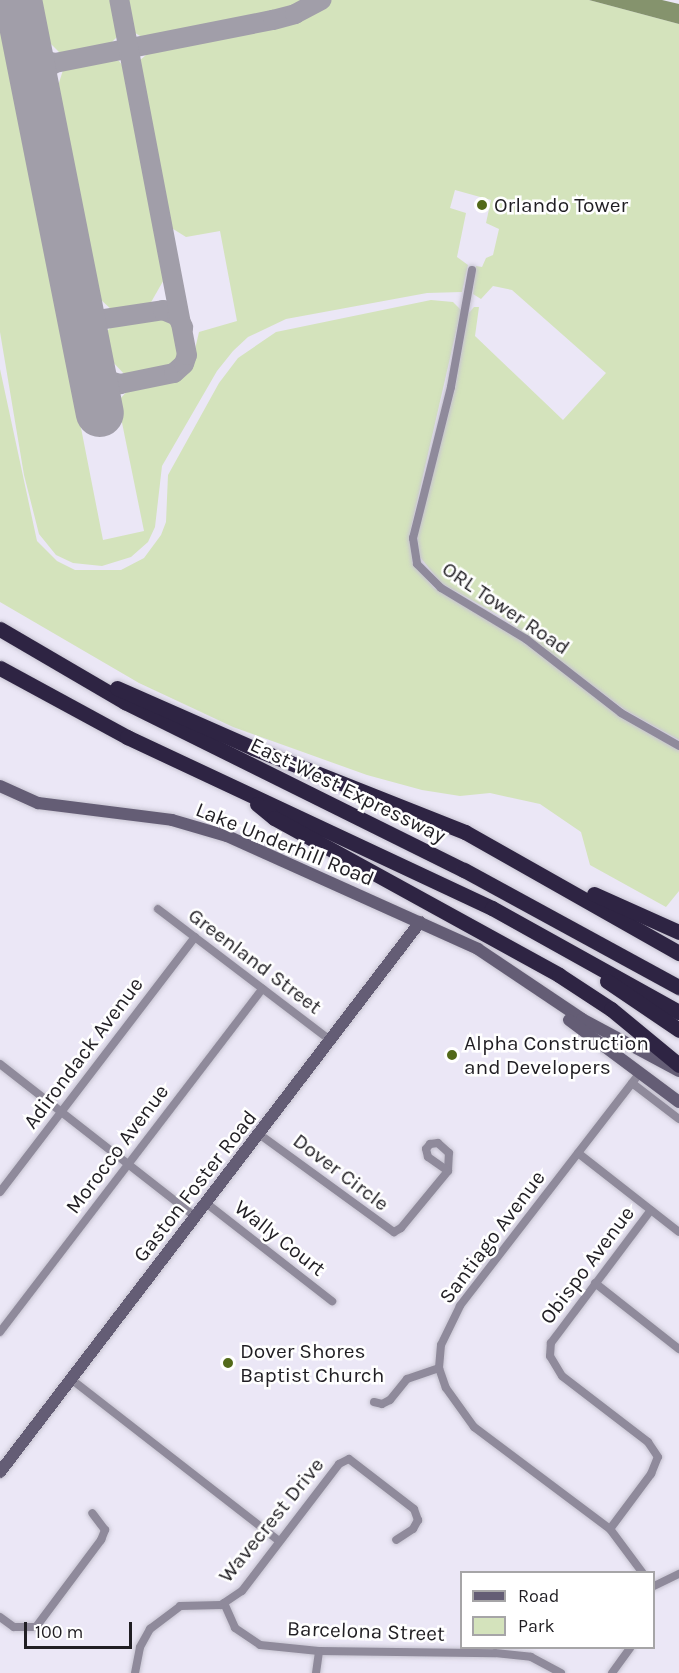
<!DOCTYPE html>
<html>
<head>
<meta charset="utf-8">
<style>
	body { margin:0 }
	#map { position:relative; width:679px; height:1673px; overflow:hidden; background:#ebe7f6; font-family:Karla,sans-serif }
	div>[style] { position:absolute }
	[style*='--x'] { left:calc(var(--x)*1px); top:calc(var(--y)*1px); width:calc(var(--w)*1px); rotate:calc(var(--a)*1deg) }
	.green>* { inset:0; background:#d4e3bc }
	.water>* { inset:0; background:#85936d }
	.taxiway>* { height:20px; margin:-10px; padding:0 10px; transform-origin:10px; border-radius:10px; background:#a19ea9 }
	.runway>* { height:48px; margin:-24px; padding:0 24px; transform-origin:24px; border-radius:24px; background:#a19ea9 }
	.roads { filter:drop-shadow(0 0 2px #c6c3d0) drop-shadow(0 0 2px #c6c3d0) }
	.street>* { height:8px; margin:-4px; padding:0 4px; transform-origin:4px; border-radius:4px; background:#8f8a9b }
	.secondary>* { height:12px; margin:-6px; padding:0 6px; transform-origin:6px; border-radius:6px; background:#645d75 }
	.highway>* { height:15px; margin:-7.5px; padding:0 7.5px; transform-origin:7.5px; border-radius:7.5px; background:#2e2443 }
	.dots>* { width:16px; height:16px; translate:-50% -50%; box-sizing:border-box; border:3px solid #fff; border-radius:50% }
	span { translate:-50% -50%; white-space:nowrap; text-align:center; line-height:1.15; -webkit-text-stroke:5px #fff; paint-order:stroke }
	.poi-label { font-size:21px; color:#201e23 }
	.left { translate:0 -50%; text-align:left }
	.street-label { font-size:21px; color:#201e23 }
	.legend { position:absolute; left:460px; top:1571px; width:195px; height:78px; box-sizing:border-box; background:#fff; border:2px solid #a6a5a7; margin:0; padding:8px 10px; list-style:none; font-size:18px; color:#201e23 }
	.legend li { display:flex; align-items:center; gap:12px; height:30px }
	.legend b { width:30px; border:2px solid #a6a5a7 }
	.scale { position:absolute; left:24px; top:1622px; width:108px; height:27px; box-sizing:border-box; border:3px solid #201e23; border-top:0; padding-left:8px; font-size:18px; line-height:21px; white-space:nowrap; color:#201e23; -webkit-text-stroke:4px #fff; paint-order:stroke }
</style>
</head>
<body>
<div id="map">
	<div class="green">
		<i style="clip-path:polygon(39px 0,112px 0,117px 37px,108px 46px,62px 55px,48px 41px)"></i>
		<i style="clip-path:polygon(125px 0,310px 0,285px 11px,145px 39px,132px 31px)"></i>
		<i style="clip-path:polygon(331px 0,589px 0,679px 24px,679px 740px,625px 710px,502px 617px,441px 583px,420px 557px,417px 534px,455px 389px,468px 314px,474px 307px,479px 307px,475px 336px,563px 420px,606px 373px,512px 290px,493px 286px,481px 299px,473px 294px,476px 266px,482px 267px,486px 258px,493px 255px,499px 229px,486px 223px,491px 200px,455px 190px,450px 208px,466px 213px,457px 257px,468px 265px,462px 292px,427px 293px,286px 319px,248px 337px,233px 351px,217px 371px,162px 466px,155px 527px,148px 542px,131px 557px,102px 566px,73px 563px,56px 555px,39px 534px,24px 475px,0 332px,0 15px,103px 540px,144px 531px,118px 403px,121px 398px,129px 389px,181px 376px,192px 362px,199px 332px,237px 321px,220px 231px,186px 237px,170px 227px,139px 61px,152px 50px,290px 22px)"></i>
		<i style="clip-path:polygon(109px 59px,119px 61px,126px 70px,166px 276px,150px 304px,114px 312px,98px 297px,57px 89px,64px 67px)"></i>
		<i style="clip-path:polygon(431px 300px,453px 302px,461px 310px,409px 537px,413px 564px,434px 588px,522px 640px,614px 712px,679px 749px,679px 891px,666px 907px,590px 865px,581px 832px,540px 804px,490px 793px,460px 796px,422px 790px,367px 775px,233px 727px,139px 683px,0 602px,0 369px,37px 541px,57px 561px,75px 570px,121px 570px,144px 558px,161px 535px,166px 522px,168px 475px,219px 383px,238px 358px,276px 332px)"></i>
		<i style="clip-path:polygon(158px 316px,169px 317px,176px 325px,181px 350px,179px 360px,169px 368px,126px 376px,110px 359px,105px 333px,112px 326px)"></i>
	</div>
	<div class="water">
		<i style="clip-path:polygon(589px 0,662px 0,679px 4px,679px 24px)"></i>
	</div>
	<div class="taxiway">
		<i style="--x:26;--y:42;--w:21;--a:53"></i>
		<i style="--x:39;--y:59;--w:16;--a:14"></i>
		<i style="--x:36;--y:93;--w:21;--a:-76"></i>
		<i style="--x:41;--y:73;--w:17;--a:-36"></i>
		<i style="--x:55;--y:63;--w:222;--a:-11.2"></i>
		<i style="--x:273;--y:20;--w:23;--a:-15"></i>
		<i style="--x:295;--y:14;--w:30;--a:-28"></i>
		<i style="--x:77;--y:300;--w:15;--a:58"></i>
		<i style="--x:85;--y:313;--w:15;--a:28"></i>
		<i style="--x:98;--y:320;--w:66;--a:-8.7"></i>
		<i style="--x:163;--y:310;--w:15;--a:23"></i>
		<i style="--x:177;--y:316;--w:13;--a:61"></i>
		<i style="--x:89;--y:358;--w:23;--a:61"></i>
		<i style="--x:100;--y:378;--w:21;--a:17"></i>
		<i style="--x:120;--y:384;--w:55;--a:-11.5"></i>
		<i style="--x:174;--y:373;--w:13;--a:-42"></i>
		<i style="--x:184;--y:364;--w:9;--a:-72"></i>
		<i style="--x:187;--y:355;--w:361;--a:-100.8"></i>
	</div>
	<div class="runway">
		<i style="--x:18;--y:0;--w:421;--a:78.8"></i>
	</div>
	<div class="roads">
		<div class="street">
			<i style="--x:472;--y:270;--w:119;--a:100.2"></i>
			<i style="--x:451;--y:387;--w:156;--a:104.1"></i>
			<i style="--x:413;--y:538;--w:26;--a:81"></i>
			<i style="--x:417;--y:564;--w:34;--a:45"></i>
			<i style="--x:441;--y:588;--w:99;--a:31"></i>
			<i style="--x:526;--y:639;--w:120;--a:37.9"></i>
			<i style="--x:621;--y:713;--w:67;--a:29.6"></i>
			<i style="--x:158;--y:909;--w:218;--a:37.3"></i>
			<i style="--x:0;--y:1064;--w:249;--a:38"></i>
			<i style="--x:639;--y:1074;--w:293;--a:127.7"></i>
			<i style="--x:460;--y:1306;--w:43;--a:116"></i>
			<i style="--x:441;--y:1345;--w:23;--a:95"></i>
			<i style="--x:439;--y:1368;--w:21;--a:71"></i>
			<i style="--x:446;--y:1388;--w:48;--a:54.3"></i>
			<i style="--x:474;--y:1427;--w:170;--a:36.9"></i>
			<i style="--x:610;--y:1529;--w:54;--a:53.3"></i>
			<i style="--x:632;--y:1083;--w:59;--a:37.5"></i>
			<i style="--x:259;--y:1134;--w:167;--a:36"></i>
			<i style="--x:394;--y:1232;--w:8;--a:-30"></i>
			<i style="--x:401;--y:1228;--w:74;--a:-50.5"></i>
			<i style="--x:448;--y:1171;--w:18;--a:-87"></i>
			<i style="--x:449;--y:1153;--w:15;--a:-138"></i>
			<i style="--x:438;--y:1143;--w:8;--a:173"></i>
			<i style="--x:430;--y:1144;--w:6;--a:129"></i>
			<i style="--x:426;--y:1149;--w:8;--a:76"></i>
			<i style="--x:428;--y:1157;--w:24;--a:35"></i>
			<i style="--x:578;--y:1153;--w:128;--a:38"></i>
			<i style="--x:0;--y:1192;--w:321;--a:-52.6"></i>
			<i style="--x:206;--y:1203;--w:160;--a:37.9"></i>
			<i style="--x:595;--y:1283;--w:107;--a:38.2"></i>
			<i style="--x:0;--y:1332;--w:432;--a:-52.6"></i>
			<i style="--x:71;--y:1379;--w:262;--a:37.9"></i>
			<i style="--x:374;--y:1402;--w:8;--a:14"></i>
			<i style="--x:382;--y:1404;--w:9;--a:-27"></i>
			<i style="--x:390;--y:1400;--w:27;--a:-51"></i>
			<i style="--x:407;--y:1379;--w:34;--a:-19"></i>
			<i style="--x:610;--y:1529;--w:69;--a:-53.3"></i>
			<i style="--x:651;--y:1474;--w:18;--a:-68"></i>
			<i style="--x:658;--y:1457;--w:18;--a:-124"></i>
			<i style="--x:648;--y:1442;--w:108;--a:-142.5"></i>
			<i style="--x:562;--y:1376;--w:23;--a:-121"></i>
			<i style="--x:550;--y:1356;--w:13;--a:-86"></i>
			<i style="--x:551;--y:1343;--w:166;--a:-53.1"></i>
			<i style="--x:654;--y:1586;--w:28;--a:-26"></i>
			<i style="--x:224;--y:1603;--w:27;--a:66"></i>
			<i style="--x:235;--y:1628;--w:30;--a:34"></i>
			<i style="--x:260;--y:1645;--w:59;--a:5.8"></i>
			<i style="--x:319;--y:1651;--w:176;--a:0.7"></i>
			<i style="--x:495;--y:1653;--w:36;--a:6"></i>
			<i style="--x:531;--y:1657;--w:34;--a:28"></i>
			<i style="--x:0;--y:1617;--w:17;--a:36"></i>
			<i style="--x:14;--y:1627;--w:22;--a:0"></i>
			<i style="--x:36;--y:1627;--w:109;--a:-53.2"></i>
			<i style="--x:101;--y:1540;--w:11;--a:-68"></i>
			<i style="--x:105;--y:1530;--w:21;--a:-127"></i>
			<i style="--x:135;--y:1673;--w:26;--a:-79"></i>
			<i style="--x:140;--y:1647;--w:21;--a:-61"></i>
			<i style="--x:150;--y:1629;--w:38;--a:-37"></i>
			<i style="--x:180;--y:1606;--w:41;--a:-1.4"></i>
			<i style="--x:221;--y:1605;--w:25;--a:-34"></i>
			<i style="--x:242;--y:1591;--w:160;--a:-52.6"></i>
			<i style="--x:339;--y:1464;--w:11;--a:-27"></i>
			<i style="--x:349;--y:1459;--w:82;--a:37.6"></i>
			<i style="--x:414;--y:1509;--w:12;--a:70"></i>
			<i style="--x:418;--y:1520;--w:10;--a:119"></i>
			<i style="--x:413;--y:1529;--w:20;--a:147"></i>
			<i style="--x:316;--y:1673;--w:22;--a:-82"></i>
			<i style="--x:612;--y:1673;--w:31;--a:-54"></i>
		</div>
		<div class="secondary">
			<i style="--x:0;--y:786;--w:42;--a:24.1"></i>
			<i style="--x:38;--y:803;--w:135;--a:7.2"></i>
			<i style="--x:172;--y:820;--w:57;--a:16.2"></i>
			<i style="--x:227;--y:836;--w:275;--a:24.2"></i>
			<i style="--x:478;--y:949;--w:125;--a:33.9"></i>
			<i style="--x:582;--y:1019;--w:110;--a:28.2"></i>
			<i style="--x:569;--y:1020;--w:137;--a:36.7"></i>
			<i style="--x:0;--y:1472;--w:692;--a:-52.63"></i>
		</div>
		<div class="highway">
			<i style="--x:0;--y:629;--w:145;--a:30.3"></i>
			<i style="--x:125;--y:702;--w:378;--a:26.4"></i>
			<i style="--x:464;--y:870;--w:245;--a:28.6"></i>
			<i style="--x:0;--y:668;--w:145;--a:28.5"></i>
			<i style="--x:127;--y:737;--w:403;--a:25.1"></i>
			<i style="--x:492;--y:908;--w:214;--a:29.1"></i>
			<i style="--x:117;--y:688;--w:149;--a:23.8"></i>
			<i style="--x:253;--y:748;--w:228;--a:21.6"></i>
			<i style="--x:465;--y:832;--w:246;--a:29.5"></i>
			<i style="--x:257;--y:804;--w:22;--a:39"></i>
			<i style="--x:274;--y:818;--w:325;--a:28.8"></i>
			<i style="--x:559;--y:975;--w:62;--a:33.2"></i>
			<i style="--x:611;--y:1009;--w:88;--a:39.5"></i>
			<i style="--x:594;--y:894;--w:93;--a:24.1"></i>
			<i style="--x:607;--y:981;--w:87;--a:34.2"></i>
		</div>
	</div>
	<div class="dots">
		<i style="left:482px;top:205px;background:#526919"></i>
		<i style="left:452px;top:1055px;background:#526919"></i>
		<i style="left:228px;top:1363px;background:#526919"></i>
	</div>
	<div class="poi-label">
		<span class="left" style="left:494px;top:205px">Orlando Tower</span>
		<span class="left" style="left:464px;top:1055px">Alpha Construction<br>and Developers</span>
		<span class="left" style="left:240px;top:1363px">Dover Shores<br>Baptist Church</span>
	</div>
	<div class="street-label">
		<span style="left:506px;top:608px;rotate:34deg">ORL Tower Road</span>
		<span style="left:348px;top:790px;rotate:26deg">East-West Expressway</span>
		<span style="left:285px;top:844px;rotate:22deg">Lake Underhill Road</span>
		<span style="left:255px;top:961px;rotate:37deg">Greenland Street</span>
		<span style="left:83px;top:1053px;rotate:-53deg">Adirondack Avenue</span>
		<span style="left:117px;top:1149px;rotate:-53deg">Morocco Avenue</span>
		<span style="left:341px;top:1172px;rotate:37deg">Dover Circle</span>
		<span style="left:195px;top:1186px;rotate:-52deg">Gaston Foster Road</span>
		<span style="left:492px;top:1237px;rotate:-53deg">Santiago Avenue</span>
		<span style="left:280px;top:1238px;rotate:38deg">Wally Court</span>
		<span style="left:587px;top:1265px;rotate:-53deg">Obispo Avenue</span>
		<span style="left:271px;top:1520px;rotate:-51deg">Wavecrest Drive</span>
		<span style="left:366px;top:1631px;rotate:2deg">Barcelona Street</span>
	</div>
	<ul class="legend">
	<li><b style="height:8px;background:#645d75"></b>Road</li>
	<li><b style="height:16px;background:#d4e3bc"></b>Park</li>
	</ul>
	<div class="scale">100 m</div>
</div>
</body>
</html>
